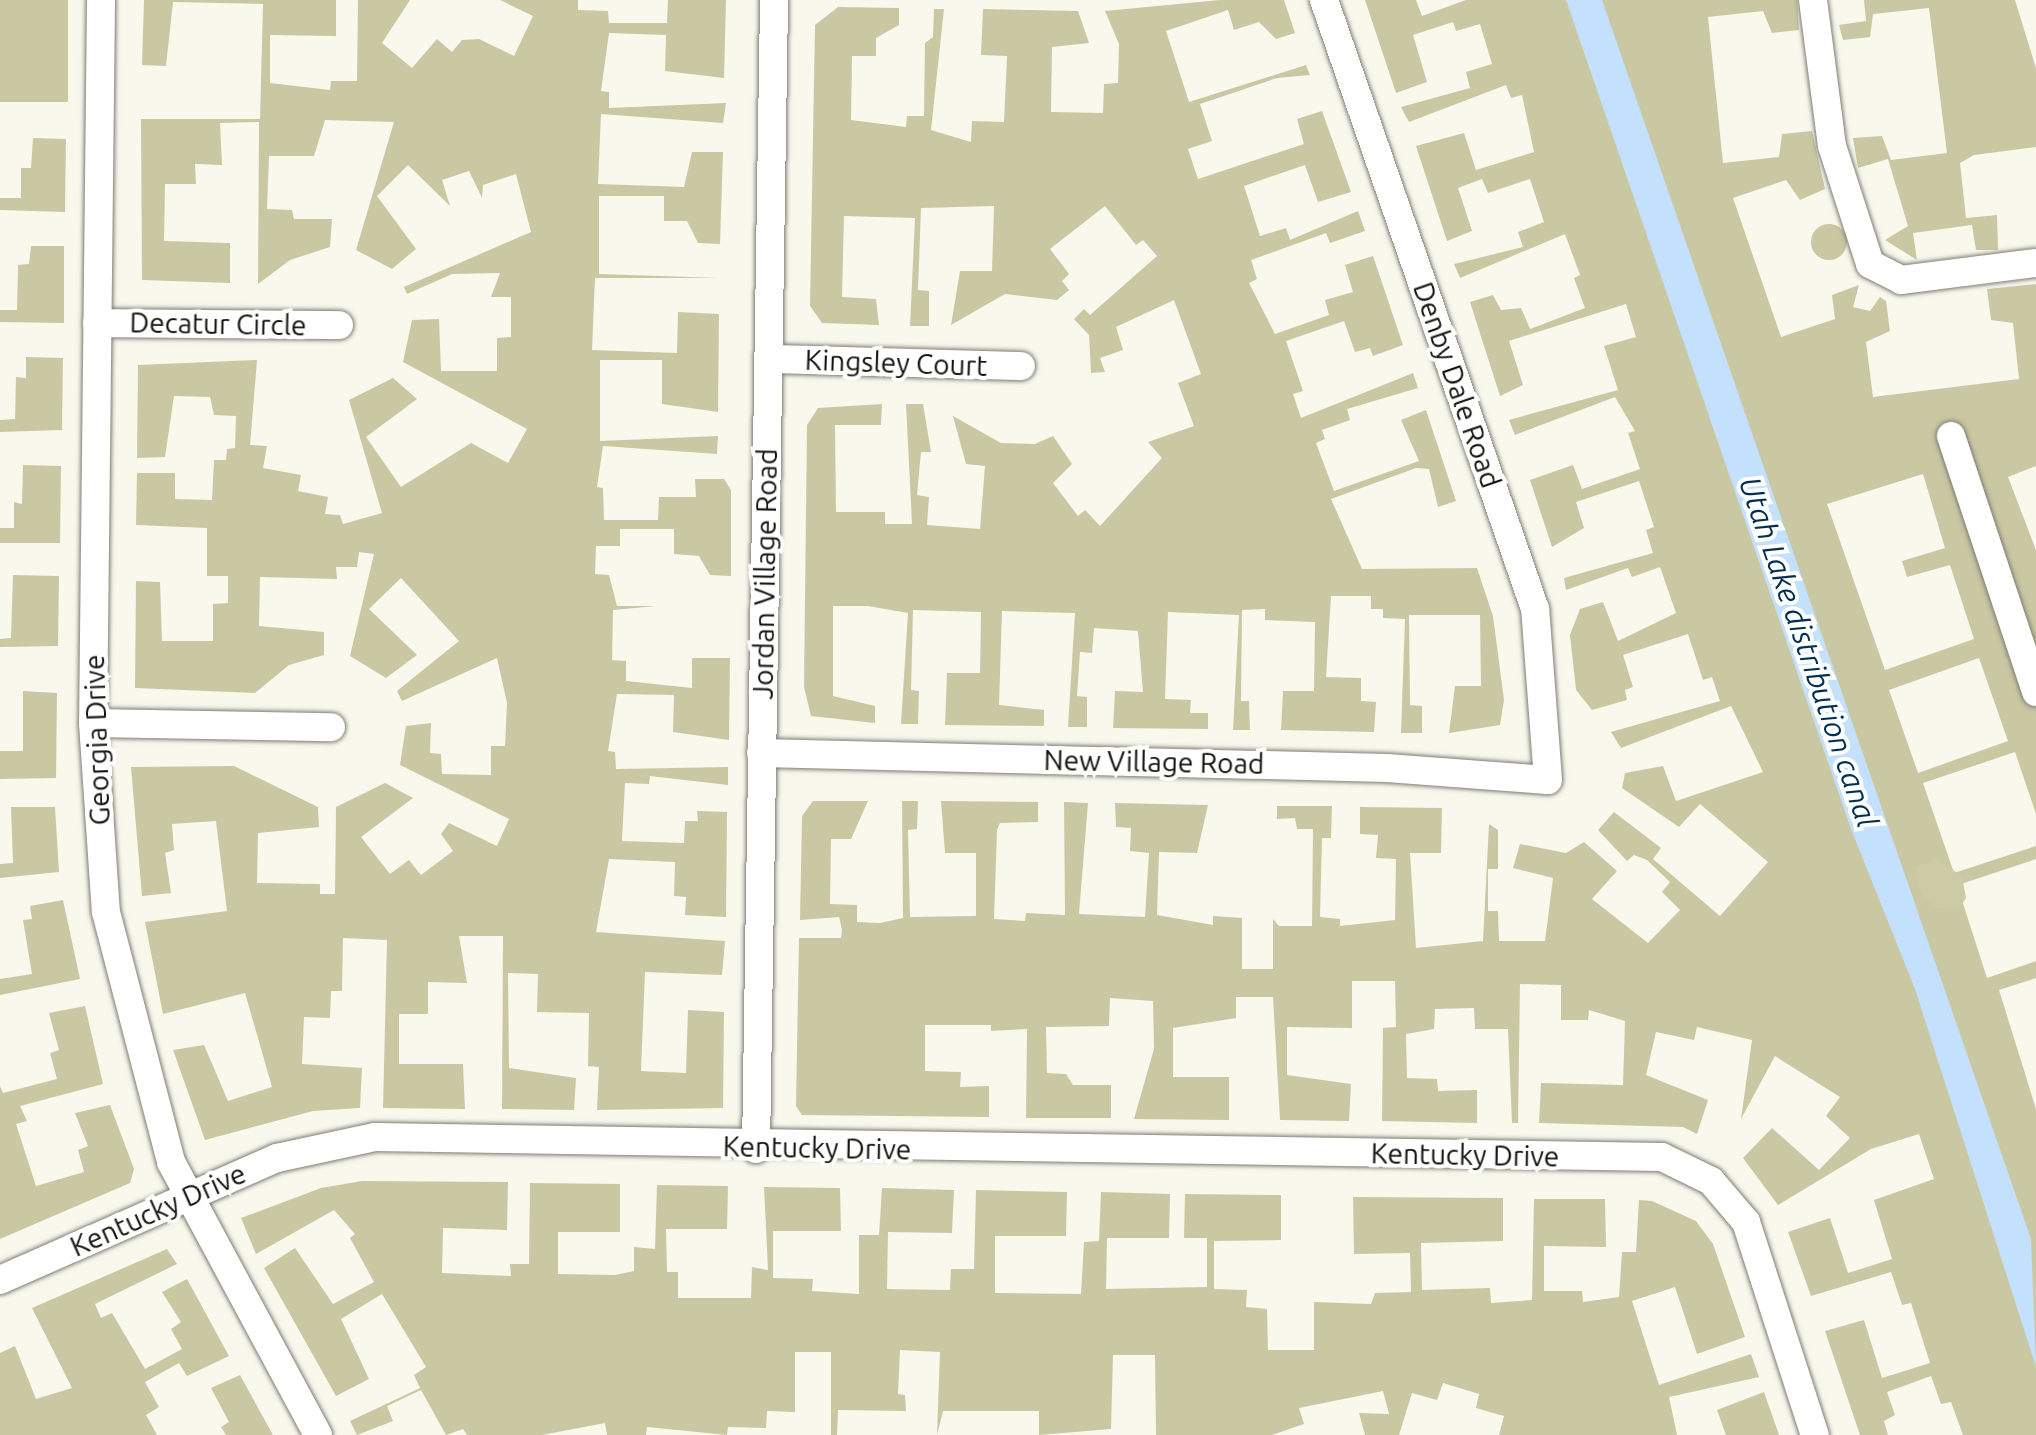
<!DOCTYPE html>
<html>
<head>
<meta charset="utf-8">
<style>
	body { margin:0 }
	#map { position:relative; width:2036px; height:1435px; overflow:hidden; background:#f8f8ed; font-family:Ubuntu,sans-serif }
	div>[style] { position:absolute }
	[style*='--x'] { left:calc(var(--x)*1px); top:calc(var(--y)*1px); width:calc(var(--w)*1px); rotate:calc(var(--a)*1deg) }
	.green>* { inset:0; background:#cac8a3; transform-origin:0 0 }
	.round { border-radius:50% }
	.forest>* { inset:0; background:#cdcba5 }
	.water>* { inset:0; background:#c3e0fd }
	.roads { filter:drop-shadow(0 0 2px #7e7d74) drop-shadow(0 0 2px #7e7d74) }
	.minor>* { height:28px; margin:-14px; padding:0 14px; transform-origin:14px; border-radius:14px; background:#fff }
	span { translate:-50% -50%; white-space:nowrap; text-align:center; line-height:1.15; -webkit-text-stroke:8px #fff; paint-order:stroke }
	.street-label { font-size:28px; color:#11110d }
	.water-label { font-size:30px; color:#012f53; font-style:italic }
</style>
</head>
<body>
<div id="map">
	<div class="green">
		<i style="left:0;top:0;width:68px;height:102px"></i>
		<i style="clip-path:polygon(144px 0,336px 0,336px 36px,270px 35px,270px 83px,330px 90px,331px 81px,357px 81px,358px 0,410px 0,382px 43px,412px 68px,437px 39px,452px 52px,462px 40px,479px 39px,514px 56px,533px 16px,500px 0,578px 0,578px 10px,608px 11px,609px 23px,667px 23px,668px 0,726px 0,724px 78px,665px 71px,666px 35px,609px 33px,601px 91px,609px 92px,609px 108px,726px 103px,723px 123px,601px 114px,598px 184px,684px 187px,692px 152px,723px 152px,720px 244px,698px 243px,687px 221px,664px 221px,664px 196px,599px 196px,599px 274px,720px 278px,595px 278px,592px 350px,677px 353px,678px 312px,719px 314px,718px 412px,662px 404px,662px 360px,600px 360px,600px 441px,718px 436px,717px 454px,603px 446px,597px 487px,603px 488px,604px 520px,658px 520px,659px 497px,696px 497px,695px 479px,724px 479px,731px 490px,731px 576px,710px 575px,699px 556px,674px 554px,674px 529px,620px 529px,620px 546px,596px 546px,595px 574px,609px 575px,617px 606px,656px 606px,613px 610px,612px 660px,626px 661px,626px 681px,692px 688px,692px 658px,730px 658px,729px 740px,673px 732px,674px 695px,617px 694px,608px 751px,615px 752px,616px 769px,728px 767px,728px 785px,650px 776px,649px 784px,625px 783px,622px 841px,684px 843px,685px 821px,698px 821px,697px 811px,727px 812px,726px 917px,685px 915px,686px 897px,674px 896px,675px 862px,609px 859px,596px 932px,725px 941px,722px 975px,645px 972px,641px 1071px,686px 1073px,688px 1010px,724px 1012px,723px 1108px,597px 1110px,599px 1067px,588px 1066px,589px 1013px,537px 1012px,538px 974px,508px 973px,509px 1068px,576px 1078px,574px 1110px,502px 1109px,503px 936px,459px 936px,467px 983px,428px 982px,428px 1014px,399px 1014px,399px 1064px,463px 1064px,465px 1109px,383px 1108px,387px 940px,343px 938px,342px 991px,331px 991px,330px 1018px,304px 1017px,302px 1064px,362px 1068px,360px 1108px,313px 1111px,205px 1140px,173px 1050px,204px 1045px,228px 1101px,272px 1087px,245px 993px,163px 1014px,145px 922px,227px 911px,216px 821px,172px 824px,174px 850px,165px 853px,171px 893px,142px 896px,131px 767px,234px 766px,318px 807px,319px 827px,258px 833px,257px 883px,320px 884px,320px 894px,335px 894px,336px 807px,385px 783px,413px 798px,361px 837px,390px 874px,409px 860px,421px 875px,453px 851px,441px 834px,449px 823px,497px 846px,509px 819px,400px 765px,406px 726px,431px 723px,430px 753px,441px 754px,442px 774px,491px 775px,491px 746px,505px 746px,507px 703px,497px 658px,402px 701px,397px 691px,459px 641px,401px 578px,369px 609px,417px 655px,386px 678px,350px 656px,374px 554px,359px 552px,357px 567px,336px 567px,337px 579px,260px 577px,259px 626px,324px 632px,324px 655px,289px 665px,255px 693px,135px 688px,136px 581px,160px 582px,162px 641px,213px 641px,213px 604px,228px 603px,228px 576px,207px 576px,207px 528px,136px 525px,137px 473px,175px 473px,175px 499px,212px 500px,214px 460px,226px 460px,227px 449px,235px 448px,236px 416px,214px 415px,210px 397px,174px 396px,165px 457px,137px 458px,138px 365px,257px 360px,250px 445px,267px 446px,263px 468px,301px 475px,298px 491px,328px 497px,325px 514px,340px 515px,343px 524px,382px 513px,349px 400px,393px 378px,417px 399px,366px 437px,401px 487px,471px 443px,508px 463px,527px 429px,403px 362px,412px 320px,439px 319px,441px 371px,497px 371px,497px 338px,511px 337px,511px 297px,491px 297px,500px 273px,452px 274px,407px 294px,404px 287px,531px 232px,516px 174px,483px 185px,482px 198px,469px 171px,442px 180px,450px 206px,408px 165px,377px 196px,416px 249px,392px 269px,356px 250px,394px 122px,325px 120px,314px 156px,269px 156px,267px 209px,292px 210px,294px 219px,332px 219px,330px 247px,290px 260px,258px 284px,259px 122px,220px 123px,222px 165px,195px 164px,196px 184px,165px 184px,164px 241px,230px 243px,230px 283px,142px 280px,141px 119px,260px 119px,263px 4px,173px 2px,166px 66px,142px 65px)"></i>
		<i style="clip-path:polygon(1220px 0,1284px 0,1295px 33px,1276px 39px,1259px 22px,1234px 30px,1228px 10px,1166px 31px,1189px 102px,1306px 65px,1310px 75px,1277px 78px,1200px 104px,1212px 141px,1188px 149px,1198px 179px,1304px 144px,1297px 119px,1322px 111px,1351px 192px,1318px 202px,1305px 165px,1244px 186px,1260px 236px,1286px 228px,1290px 240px,1358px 211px,1365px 231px,1330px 243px,1326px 233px,1251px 260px,1257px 279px,1249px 283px,1275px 334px,1329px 315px,1325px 300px,1353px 292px,1345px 265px,1373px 256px,1403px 345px,1373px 356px,1370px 348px,1355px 352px,1344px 321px,1286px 341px,1303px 391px,1293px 394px,1301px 418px,1413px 373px,1418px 388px,1347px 409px,1350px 420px,1322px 430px,1325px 439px,1316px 443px,1334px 491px,1419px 461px,1401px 420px,1426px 410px,1456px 501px,1438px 507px,1429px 469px,1416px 468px,1331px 499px,1362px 569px,1477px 568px,1493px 616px,1504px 700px,1500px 725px,1449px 733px,1455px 686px,1481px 686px,1480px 615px,1409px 615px,1410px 705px,1422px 706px,1422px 733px,1401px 733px,1405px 619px,1383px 618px,1383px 609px,1371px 609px,1371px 596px,1331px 596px,1326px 677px,1361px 678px,1361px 701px,1376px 702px,1374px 732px,1281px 730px,1283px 691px,1314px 691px,1315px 622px,1265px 620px,1265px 609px,1242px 610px,1241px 701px,1249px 701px,1250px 730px,1233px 730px,1239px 615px,1168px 612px,1165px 699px,1191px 700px,1190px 713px,1208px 713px,1208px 729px,1113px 728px,1115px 691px,1143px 692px,1138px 631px,1094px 628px,1092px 653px,1080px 652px,1077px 696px,1087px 697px,1087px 727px,1068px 727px,1075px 613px,1002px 611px,999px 705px,1044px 710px,1044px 726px,945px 725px,947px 673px,980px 673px,981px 612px,913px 610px,911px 690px,919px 691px,918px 724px,901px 724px,908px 613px,868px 606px,833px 606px,833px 696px,875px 706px,875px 723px,811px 716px,804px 687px,807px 425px,818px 408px,882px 404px,881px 425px,835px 425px,836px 512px,885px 512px,885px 524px,912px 524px,906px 404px,923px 404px,931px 452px,921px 452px,917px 495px,929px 497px,927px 525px,980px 529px,985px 466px,966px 464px,953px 416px,1001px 443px,1035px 444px,1053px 436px,1072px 464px,1053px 483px,1078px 516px,1085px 510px,1100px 526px,1162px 458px,1148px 442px,1194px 426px,1178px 383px,1201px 374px,1174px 300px,1116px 327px,1123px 350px,1100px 358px,1105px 372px,1091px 373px,1089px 335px,1074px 319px,1084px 309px,1090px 315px,1157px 256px,1143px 240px,1136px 245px,1105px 206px,1050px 249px,1069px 274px,1062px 281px,1069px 290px,1057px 300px,1005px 294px,951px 325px,960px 271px,992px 271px,994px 206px,921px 208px,918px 290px,929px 291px,929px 326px,910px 326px,915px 218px,844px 216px,842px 297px,876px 299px,879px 325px,822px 323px,810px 306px,815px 25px,838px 7px,899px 8px,899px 25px,876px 38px,876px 56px,852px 56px,851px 120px,906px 127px,907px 116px,924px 116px,925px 43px,933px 37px,934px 9px,944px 9px,931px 130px,971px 142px,972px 121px,1004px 122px,1007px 56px,981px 55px,983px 9px,1078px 11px,1089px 43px,1052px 47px,1051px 112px,1103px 113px,1104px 84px,1118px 83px,1119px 44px,1105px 11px)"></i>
		<i style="clip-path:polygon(evenodd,1365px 0,1416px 0,1422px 16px,1466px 0,1797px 0,1799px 30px,1772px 33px,1763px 11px,1708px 17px,1723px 163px,1779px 157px,1782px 134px,1812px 131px,1825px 189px,1800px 200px,1786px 180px,1733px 198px,1781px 337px,1835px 319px,1832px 295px,1859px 285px,1853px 307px,1870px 311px,1880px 297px,1886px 301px,1890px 331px,1866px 342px,1873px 397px,2019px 379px,2013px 323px,1991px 320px,1987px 289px,2036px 284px,2036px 466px,2008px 477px,2036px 550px,2036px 814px,2015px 752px,1923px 783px,1954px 873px,2036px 846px,2036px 859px,1961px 884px,1960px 894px,1987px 978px,2036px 961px,2036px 978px,1999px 990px,2036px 1109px,2036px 1435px,1963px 1435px,1951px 1402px,1941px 1404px,1931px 1376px,1887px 1392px,1895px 1415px,1884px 1421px,1888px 1435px,1860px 1435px,1825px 1331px,1864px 1320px,1882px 1378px,1930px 1363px,1911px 1303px,1902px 1305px,1891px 1272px,1811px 1296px,1788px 1232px,1830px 1218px,1848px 1273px,1892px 1259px,1874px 1200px,1934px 1179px,1919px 1134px,1871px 1149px,1778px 1205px,1743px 1158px,1772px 1128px,1819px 1170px,1850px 1138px,1826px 1116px,1840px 1097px,1775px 1056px,1741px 1119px,1752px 1040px,1697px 1027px,1694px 1040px,1656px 1032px,1646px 1075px,1708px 1100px,1697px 1134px,1683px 1127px,1539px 1123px,1541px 1083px,1623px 1085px,1625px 1021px,1589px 1010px,1588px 1020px,1561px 1020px,1561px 985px,1520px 984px,1518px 1123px,1512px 1123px,1508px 1029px,1475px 1029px,1474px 1008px,1435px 1009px,1434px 1029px,1406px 1034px,1407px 1078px,1437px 1079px,1438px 1091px,1477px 1090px,1477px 1123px,1382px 1121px,1383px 1028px,1396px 1027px,1395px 981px,1352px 981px,1352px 1028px,1287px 1027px,1287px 1075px,1351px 1084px,1349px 1121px,1280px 1120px,1273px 997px,1236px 997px,1236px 1018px,1173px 1028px,1173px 1077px,1229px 1077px,1229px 1120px,1134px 1119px,1154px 1049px,1153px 1001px,1110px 998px,1109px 1026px,1046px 1027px,1047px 1073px,1066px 1074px,1073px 1085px,1111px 1085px,1111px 1118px,1026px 1118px,1027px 1029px,991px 1031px,991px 1025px,925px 1025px,925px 1071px,961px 1072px,960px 1087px,989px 1086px,989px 1117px,802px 1115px,796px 1106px,799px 938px,841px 938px,842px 930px,839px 917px,800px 920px,802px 816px,813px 801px,868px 801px,851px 839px,831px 839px,830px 904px,857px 905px,857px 922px,880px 923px,903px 918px,902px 801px,918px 801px,917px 829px,908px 830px,910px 917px,976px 916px,976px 853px,945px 853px,941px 801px,1038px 802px,1038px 822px,1000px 823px,997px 830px,994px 919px,1025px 921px,1026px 913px,1065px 915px,1064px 802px,1088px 803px,1079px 914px,1145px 917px,1149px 853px,1130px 851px,1131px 828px,1116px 827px,1115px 803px,1208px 805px,1197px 853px,1159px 852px,1157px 915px,1213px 925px,1213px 916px,1242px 918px,1242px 969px,1273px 969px,1273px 919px,1279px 926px,1312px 926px,1313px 829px,1297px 829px,1295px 818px,1277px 819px,1277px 806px,1332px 806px,1331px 838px,1322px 838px,1320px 917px,1340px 919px,1340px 926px,1395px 920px,1396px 859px,1376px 858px,1378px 835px,1360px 834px,1360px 807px,1442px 808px,1441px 853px,1410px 853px,1416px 948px,1483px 941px,1489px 824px,1498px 830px,1498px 869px,1488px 869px,1488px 911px,1498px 911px,1499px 941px,1545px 941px,1553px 878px,1513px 868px,1520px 844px,1566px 853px,1584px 842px,1617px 871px,1592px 899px,1648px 943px,1680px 910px,1662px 892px,1670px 882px,1647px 860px,1634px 855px,1627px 861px,1598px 830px,1614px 812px,1661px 848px,1653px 859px,1720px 916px,1768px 862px,1700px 804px,1679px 827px,1622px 788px,1625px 773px,1663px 766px,1676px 801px,1763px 772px,1731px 706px,1621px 748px,1611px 732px,1720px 701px,1712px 677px,1703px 680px,1688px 634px,1623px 655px,1633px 687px,1625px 690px,1627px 700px,1592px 710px,1576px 690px,1570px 635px,1580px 609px,1603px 602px,1618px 641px,1676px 613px,1660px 567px,1632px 577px,1628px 568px,1566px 590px,1564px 578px,1653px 553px,1646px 530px,1654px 527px,1639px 481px,1576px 502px,1584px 528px,1552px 547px,1530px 480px,1573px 465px,1582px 489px,1640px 469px,1628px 433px,1635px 431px,1615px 397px,1515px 435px,1509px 420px,1618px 390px,1604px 346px,1636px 337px,1626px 304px,1509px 341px,1523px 385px,1500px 396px,1470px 302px,1493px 295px,1501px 310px,1521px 308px,1530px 329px,1585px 308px,1574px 278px,1580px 275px,1565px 234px,1460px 278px,1454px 264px,1523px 247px,1518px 232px,1544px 222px,1530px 179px,1488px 193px,1482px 179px,1458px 188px,1472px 231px,1447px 241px,1416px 146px,1464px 133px,1476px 170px,1534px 152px,1522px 95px,1511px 98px,1506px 85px,1409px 122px,1401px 107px,1470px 88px,1466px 72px,1492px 64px,1480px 24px,1456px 31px,1453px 22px,1413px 35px,1427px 82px,1396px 93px,1365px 0,1923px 474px,1945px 548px,1902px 561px,1907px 577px,1950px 565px,1974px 639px,1885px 670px,1827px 504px,1923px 474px,1365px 0,1979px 658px,2008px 741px,1918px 773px,1889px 690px,1979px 658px)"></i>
		<i style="clip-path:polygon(1864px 0,2015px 0,2036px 68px,2036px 147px,1974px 155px,1960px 163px,1966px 218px,1997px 215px,1998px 250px,1976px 250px,1972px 225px,1913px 233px,1917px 260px,1885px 240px,1908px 226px,1888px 159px,1858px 168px,1853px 138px,1882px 136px,1891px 160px,1947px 153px,1929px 8px,1873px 14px,1870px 37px,1843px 40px,1839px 25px,1866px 21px)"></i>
		<i style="clip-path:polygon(33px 138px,66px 139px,65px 212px,0 210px,0 198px,21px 198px,21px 168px,31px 168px)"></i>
		<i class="round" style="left:1811px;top:224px;width:36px;height:36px"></i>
		<i style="clip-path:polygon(31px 246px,64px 246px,64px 323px,0 322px,0 310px,17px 310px,18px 265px,29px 264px)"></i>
		<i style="clip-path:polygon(26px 357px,63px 358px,62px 430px,0 432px,0 420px,15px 419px,16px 377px,26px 378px)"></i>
		<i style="clip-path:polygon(23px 465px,61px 466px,60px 543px,0 543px,0 528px,14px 528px,14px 502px,22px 504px)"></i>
		<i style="clip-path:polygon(13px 575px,59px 576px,58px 646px,0 647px,0 639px,11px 638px)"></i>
		<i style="clip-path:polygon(23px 691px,57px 693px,56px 778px,0 779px,0 751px,23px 751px)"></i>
		<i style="clip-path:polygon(11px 807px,55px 807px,59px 872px,0 878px,0 864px,13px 863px)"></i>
		<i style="clip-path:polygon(63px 900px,80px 979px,0 995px,0 979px,32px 974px,23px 920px,32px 919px,30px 906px)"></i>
		<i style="clip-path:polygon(85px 1006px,103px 1084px,20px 1106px,27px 1121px,16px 1124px,36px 1186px,84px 1172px,78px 1150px,88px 1146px,75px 1113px,110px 1105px,134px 1169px,130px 1183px,0 1239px,0 1086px,3px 1093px,57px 1079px,50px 1053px,59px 1050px,49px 1013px)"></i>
		<i style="clip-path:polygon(362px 1181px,508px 1182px,507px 1230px,443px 1228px,442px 1273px,511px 1276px,510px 1264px,529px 1264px,530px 1183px,620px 1184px,620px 1232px,558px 1232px,558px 1274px,615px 1275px,634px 1271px,634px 1247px,655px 1249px,657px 1185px,728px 1186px,727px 1229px,666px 1229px,667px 1272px,678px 1272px,678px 1298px,751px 1298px,752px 1267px,768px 1270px,764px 1187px,840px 1188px,841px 1231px,773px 1231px,773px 1278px,813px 1279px,812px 1291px,859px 1294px,859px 1235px,879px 1235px,882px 1188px,954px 1190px,952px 1233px,888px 1232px,887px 1289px,950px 1290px,951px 1269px,974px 1269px,976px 1190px,1067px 1192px,1066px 1236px,995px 1236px,995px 1293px,1081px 1294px,1084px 1242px,1099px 1241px,1101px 1192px,1170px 1194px,1169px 1238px,1107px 1238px,1106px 1289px,1207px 1287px,1207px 1238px,1184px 1238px,1185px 1194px,1281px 1195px,1281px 1240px,1214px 1241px,1214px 1289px,1247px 1290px,1246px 1307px,1267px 1309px,1268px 1350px,1314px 1350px,1314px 1302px,1371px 1304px,1375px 1293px,1411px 1292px,1410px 1253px,1354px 1254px,1353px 1197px,1503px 1198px,1503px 1241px,1421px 1243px,1422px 1290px,1490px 1288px,1491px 1303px,1532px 1300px,1534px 1199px,1605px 1199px,1606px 1247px,1544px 1246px,1544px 1291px,1582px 1291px,1583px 1302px,1619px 1297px,1622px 1252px,1636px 1252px,1639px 1200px,1652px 1201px,1696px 1221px,1713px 1244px,1745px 1337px,1697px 1354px,1675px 1287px,1632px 1301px,1659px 1385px,1751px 1354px,1759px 1377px,1669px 1397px,1677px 1435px,1499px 1435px,1504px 1416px,1476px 1408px,1479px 1394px,1443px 1383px,1437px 1400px,1412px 1393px,1399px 1435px,1365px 1435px,1359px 1413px,1389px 1414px,1383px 1391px,1299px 1408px,1304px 1424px,1272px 1435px,1156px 1435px,1155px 1355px,1113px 1355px,1111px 1429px,1039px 1435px,1039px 1411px,943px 1411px,937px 1435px,940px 1352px,900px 1350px,898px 1394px,905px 1395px,906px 1411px,838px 1410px,837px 1435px,831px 1435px,831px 1352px,795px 1352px,795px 1412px,767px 1411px,766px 1428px,728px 1427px,727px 1435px,647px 1427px,646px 1435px,607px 1435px,605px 1423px,542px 1435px,467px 1435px,463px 1429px,446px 1435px,421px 1390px,387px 1406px,393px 1421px,357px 1435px,350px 1421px,420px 1388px,414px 1375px,426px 1367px,382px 1294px,341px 1319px,369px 1379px,336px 1396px,264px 1268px,295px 1248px,333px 1304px,374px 1282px,350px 1238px,355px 1234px,334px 1210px,256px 1254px,241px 1218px,321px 1188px)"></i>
		<i style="clip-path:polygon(167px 1249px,177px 1264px,95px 1304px,101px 1318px,112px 1313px,145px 1369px,182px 1349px,171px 1329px,181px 1322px,162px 1292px,187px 1279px,229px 1356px,187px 1376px,179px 1363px,145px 1382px,159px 1407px,146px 1415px,157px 1435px,0 1435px,0 1353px,15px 1346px,36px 1399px,72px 1388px,32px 1308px)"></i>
		<i style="clip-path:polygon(240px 1375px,273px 1435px,226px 1435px,221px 1427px,229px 1422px,211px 1388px)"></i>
		<i style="clip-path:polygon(1764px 1392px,1779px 1435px,1726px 1435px,1717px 1410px)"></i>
	</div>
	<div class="forest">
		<i style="clip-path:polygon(1936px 859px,1962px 876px,1966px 898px,1958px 910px,1935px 907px,1921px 894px,1916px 867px)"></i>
	</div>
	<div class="water">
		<i style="clip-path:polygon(1566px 0,1602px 0,2031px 1239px,2036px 1367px,1915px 989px,1851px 829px)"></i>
	</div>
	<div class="roads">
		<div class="minor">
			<i style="--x:101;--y:0;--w:723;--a:90.63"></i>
			<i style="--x:93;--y:723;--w:189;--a:86.1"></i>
			<i style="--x:106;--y:912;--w:258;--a:75.4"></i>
			<i style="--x:171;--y:1162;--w:310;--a:61.7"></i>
			<i style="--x:1813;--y:0;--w:147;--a:82.6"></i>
			<i style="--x:1832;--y:146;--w:124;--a:72.1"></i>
			<i style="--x:1870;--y:264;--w:35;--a:27"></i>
			<i style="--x:1901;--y:280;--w:136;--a:-7.2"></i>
			<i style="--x:97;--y:323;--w:242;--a:0.5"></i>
			<i style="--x:770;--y:359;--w:251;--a:1.6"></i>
			<i style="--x:1951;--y:436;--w:270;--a:71.6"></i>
			<i style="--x:93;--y:723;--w:238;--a:1"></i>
			<i style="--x:761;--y:753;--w:626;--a:1.37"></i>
			<i style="--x:1387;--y:768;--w:161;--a:4.3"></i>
			<i style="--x:1548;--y:780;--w:171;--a:-94.3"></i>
			<i style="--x:1535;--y:609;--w:645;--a:-109.11"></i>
			<i style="--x:756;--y:1149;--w:1149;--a:-89.1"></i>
			<i style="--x:0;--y:1280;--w:303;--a:-23.8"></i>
			<i style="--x:277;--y:1158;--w:100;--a:-12.1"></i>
			<i style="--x:375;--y:1137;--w:1287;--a:0.89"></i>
			<i style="--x:1662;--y:1157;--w:55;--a:26.1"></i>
			<i style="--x:1711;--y:1181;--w:54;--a:49.5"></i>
			<i style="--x:1746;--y:1222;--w:224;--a:72.1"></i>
		</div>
	</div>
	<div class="street-label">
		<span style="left:218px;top:324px;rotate:1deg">Decatur Circle</span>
		<span style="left:896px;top:363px;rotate:2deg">Kingsley Court</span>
		<span style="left:1457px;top:385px;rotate:71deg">Denby Dale Road</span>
		<span style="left:765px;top:574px;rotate:-89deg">Jordan Village Road</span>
		<span style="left:97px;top:740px;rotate:-92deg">Georgia Drive</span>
		<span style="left:1154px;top:762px;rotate:1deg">New Village Road</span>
		<span style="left:817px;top:1148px;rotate:1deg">Kentucky Drive</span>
		<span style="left:1465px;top:1155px;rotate:1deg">Kentucky Drive</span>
		<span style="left:158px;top:1210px;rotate:-24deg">Kentucky Drive</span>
	</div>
	<div class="water-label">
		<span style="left:1809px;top:652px;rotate:71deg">Utah Lake distribution canal</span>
	</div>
</div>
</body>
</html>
